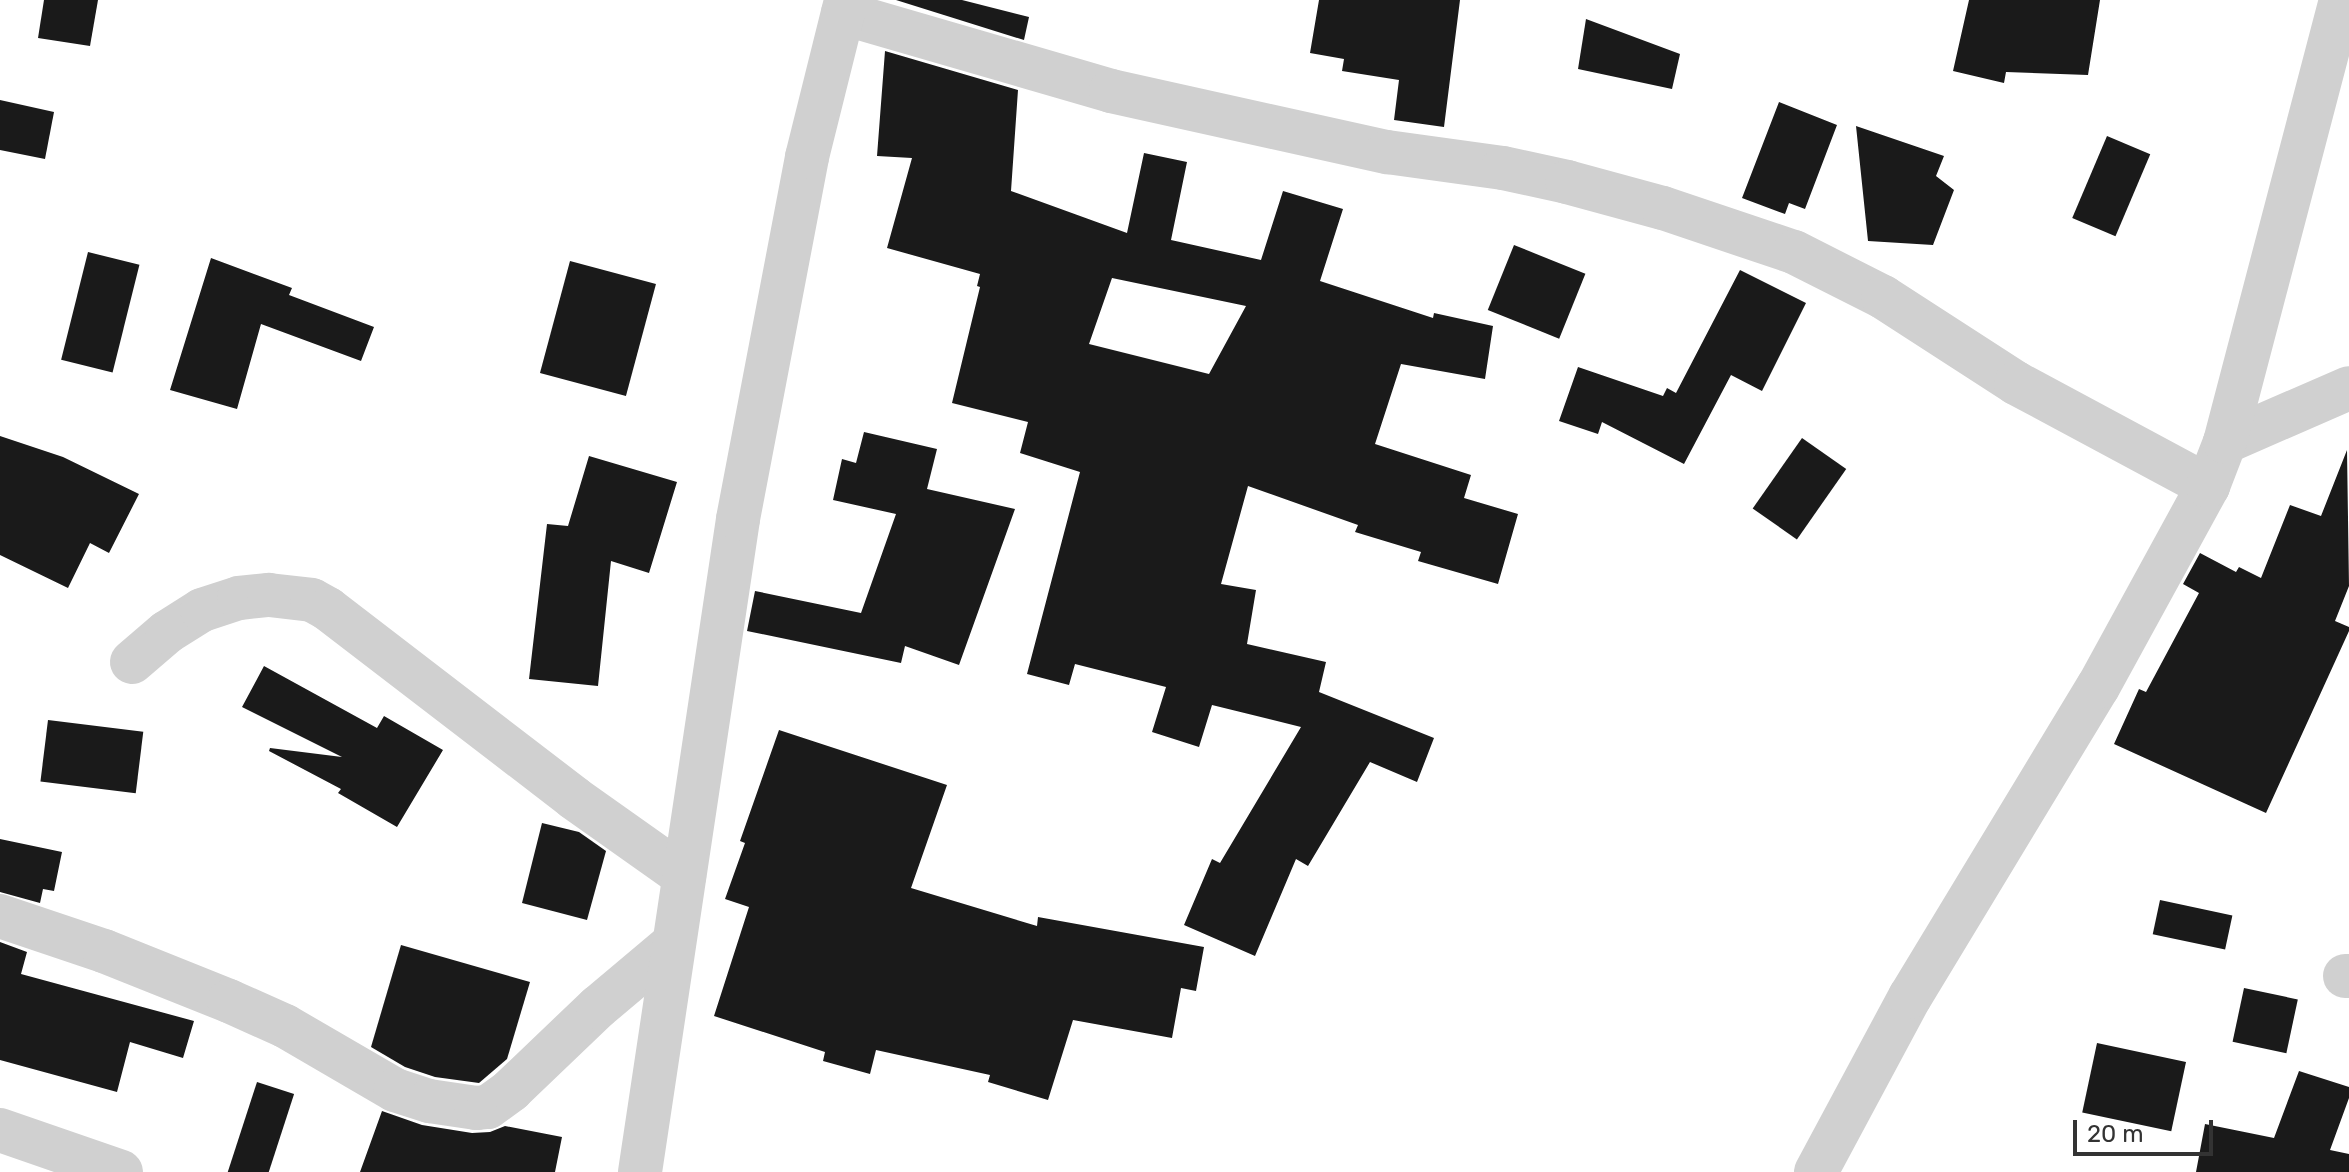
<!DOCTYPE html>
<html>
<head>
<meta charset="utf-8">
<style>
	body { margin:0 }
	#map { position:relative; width:2349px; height:1172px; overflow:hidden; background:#fff; font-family:Rubik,sans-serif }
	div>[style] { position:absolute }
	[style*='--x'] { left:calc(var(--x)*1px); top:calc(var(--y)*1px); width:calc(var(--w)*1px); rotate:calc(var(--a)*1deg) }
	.building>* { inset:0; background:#1a1a1a; transform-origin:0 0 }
	.minor>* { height:44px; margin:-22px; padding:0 22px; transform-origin:22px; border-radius:22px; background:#d0d0d0 }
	span { translate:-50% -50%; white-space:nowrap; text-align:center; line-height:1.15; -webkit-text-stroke:8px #fff; paint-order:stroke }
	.scale { position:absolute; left:2073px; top:1120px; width:140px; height:36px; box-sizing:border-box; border:4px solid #333; border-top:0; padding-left:10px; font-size:24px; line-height:28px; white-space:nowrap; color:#333; -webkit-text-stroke:6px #fff; paint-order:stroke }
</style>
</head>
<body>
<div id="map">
	<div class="building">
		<i style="clip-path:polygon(44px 0,98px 0,90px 46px,38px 38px)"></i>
		<i style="clip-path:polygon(896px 0,962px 0,1029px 17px,1024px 40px)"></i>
		<i style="clip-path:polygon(1319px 0,1460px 0,1444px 127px,1394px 120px,1399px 80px,1342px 71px,1344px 59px,1310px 53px)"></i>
		<i style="clip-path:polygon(1969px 0,2100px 0,2088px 75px,2006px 72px,2004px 83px,1953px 71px)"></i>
		<i style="clip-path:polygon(1586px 19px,1680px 54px,1672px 89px,1578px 69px)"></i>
		<i style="clip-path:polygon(evenodd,885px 51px,1018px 90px,1011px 191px,1127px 233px,1144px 153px,1187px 162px,1171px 240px,1261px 260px,1283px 191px,1343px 209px,1320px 281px,1433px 318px,1434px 313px,1493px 326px,1485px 379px,1401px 364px,1375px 444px,1471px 475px,1464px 498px,1518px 514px,1498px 584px,1418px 561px,1421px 552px,1355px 532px,1358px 525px,1248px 486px,1221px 584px,1256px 590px,1247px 644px,1326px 662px,1319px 692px,1434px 738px,1417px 782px,1370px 762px,1308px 866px,1296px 859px,1255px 956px,1184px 925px,1212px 859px,1220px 863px,1301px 727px,1212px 705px,1199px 747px,1152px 732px,1166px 687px,1075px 664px,1069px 685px,1027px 674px,1080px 472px,1020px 453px,1028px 422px,952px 403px,980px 287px,977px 286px,980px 274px,887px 248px,912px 158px,877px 156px,885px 51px,1112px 278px,1246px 306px,1209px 374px,1089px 344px,1112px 278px)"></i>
		<i style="clip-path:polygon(0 100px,54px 112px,45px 159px,0 150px)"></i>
		<i style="clip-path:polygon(1779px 102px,1837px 125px,1805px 209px,1789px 203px,1785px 214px,1742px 198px)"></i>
		<i style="clip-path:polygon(1856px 126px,1944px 156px,1936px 176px,1954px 190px,1933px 245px,1868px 241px)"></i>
		<i style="left:2107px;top:136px;width:47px;height:89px;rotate:23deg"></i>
		<i style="left:1514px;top:245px;width:77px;height:70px;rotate:22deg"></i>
		<i style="left:88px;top:252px;width:53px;height:111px;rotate:14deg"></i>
		<i style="clip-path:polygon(211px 258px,292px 288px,289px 295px,374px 327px,361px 361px,261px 324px,237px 409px,170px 390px)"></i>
		<i style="left:570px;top:261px;width:89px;height:116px;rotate:15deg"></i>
		<i style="clip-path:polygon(1740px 270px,1806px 303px,1762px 391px,1731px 375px,1684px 464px,1602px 422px,1598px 434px,1559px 421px,1578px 367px,1663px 396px,1667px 388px,1676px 393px)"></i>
		<i style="clip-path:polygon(864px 432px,937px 449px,927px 489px,1015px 509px,959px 665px,905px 646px,901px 663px,747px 631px,755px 591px,861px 613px,896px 514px,833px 500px,842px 459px,856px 463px)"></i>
		<i style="clip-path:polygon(0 436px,63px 457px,139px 494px,109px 553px,90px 543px,68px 588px,0 555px)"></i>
		<i style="left:1802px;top:438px;width:54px;height:86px;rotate:35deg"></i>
		<i style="clip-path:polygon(2347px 450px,2349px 586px,2335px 621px,2349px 627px,2349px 631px,2266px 813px,2114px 744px,2139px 689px,2146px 692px,2199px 593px,2183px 584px,2200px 553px,2236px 572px,2239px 567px,2261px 578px,2290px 505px,2321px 516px)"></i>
		<i style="clip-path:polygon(589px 456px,677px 482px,649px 573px,611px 561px,598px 686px,529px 679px,547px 524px,568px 526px)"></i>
		<i style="clip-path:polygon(264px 666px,377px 728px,384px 716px,443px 750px,397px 827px,338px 793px,341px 789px,269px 751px,270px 748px,342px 757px,242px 707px)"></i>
		<i style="left:48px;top:720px;width:96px;height:62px;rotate:7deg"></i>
		<i style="clip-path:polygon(779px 730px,947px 785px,911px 888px,1037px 926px,1038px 917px,1204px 947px,1196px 991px,1181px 988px,1172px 1038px,1073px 1020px,1048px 1100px,988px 1082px,990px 1075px,876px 1050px,870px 1074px,823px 1061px,825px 1052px,714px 1016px,749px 907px,725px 899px,745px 843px,740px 841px)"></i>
		<i style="clip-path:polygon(542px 823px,579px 832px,606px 851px,587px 920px,522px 903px)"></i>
		<i style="clip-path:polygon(0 839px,62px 852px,54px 891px,43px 889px,40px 903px,0 892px)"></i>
		<i style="left:2160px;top:900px;width:74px;height:35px;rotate:12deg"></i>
		<i style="clip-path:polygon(0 942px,27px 952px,21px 974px,194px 1021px,183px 1058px,130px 1042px,117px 1092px,0 1060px)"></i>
		<i style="clip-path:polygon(401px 945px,530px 982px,507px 1059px,479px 1083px,435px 1077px,405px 1067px,371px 1047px)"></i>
		<i style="left:2244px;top:988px;width:55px;height:55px;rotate:12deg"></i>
		<i style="left:2097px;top:1043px;width:91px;height:71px;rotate:12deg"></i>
		<i style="clip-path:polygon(2299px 1071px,2349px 1087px,2349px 1098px,2330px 1150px,2349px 1154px,2349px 1172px,2196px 1172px,2205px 1124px,2274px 1138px)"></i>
		<i style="left:257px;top:1082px;width:39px;height:95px;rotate:18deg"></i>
		<i style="clip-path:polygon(382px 1111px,422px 1125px,472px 1133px,490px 1132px,505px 1126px,562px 1137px,555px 1172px,360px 1172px)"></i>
	</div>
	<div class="minor">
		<i style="--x:843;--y:13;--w:279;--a:16.2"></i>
		<i style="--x:1111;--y:91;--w:283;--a:12.5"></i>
		<i style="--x:1387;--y:152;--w:117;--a:7.9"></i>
		<i style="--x:1503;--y:168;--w:66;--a:12.3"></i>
		<i style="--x:1567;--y:182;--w:99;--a:15.2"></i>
		<i style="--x:1663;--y:208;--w:138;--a:18.6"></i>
		<i style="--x:1794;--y:252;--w:100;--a:26.8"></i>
		<i style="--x:1883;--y:297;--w:158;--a:32.9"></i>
		<i style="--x:2016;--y:383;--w:218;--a:28.2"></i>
		<i style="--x:2225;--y:442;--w:135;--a:-23.5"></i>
		<i style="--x:132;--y:662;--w:46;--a:-40.6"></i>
		<i style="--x:167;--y:632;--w:41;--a:-32.2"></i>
		<i style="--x:202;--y:610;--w:39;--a:-18"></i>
		<i style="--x:239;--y:598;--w:30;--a:-6"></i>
		<i style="--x:269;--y:595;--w:43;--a:6.6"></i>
		<i style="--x:312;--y:600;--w:18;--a:29"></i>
		<i style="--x:328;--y:609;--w:310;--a:37.5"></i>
		<i style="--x:574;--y:798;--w:135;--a:35.3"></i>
		<i style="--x:0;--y:916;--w:110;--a:18.6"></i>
		<i style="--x:104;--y:951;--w:135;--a:21.8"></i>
		<i style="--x:229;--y:1001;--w:61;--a:24.1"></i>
		<i style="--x:285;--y:1026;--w:127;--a:30.2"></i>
		<i style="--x:395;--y:1090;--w:36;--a:18"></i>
		<i style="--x:429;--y:1101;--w:48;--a:8.5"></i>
		<i style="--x:476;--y:1108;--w:12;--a:-5"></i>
		<i style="--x:488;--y:1107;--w:29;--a:-36"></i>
		<i style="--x:511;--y:1090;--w:120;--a:-43.7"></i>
		<i style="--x:598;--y:1007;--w:99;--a:-40.1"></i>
		<i style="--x:2345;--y:976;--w:4;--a:0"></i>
		<i style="--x:0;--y:1130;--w:128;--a:19.1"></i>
		<i style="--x:640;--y:1172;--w:660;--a:-81.46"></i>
		<i style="--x:738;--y:519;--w:369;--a:-79.2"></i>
		<i style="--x:807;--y:157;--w:162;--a:-76"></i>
		<i style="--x:1816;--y:1172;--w:199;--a:-61.8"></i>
		<i style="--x:1910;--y:997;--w:363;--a:-58.8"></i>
		<i style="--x:2098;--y:687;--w:229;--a:-61.3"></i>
		<i style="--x:2208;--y:486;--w:47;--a:-68.9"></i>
		<i style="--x:2225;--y:442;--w:457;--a:-75.3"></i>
	</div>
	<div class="scale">20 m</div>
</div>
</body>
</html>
